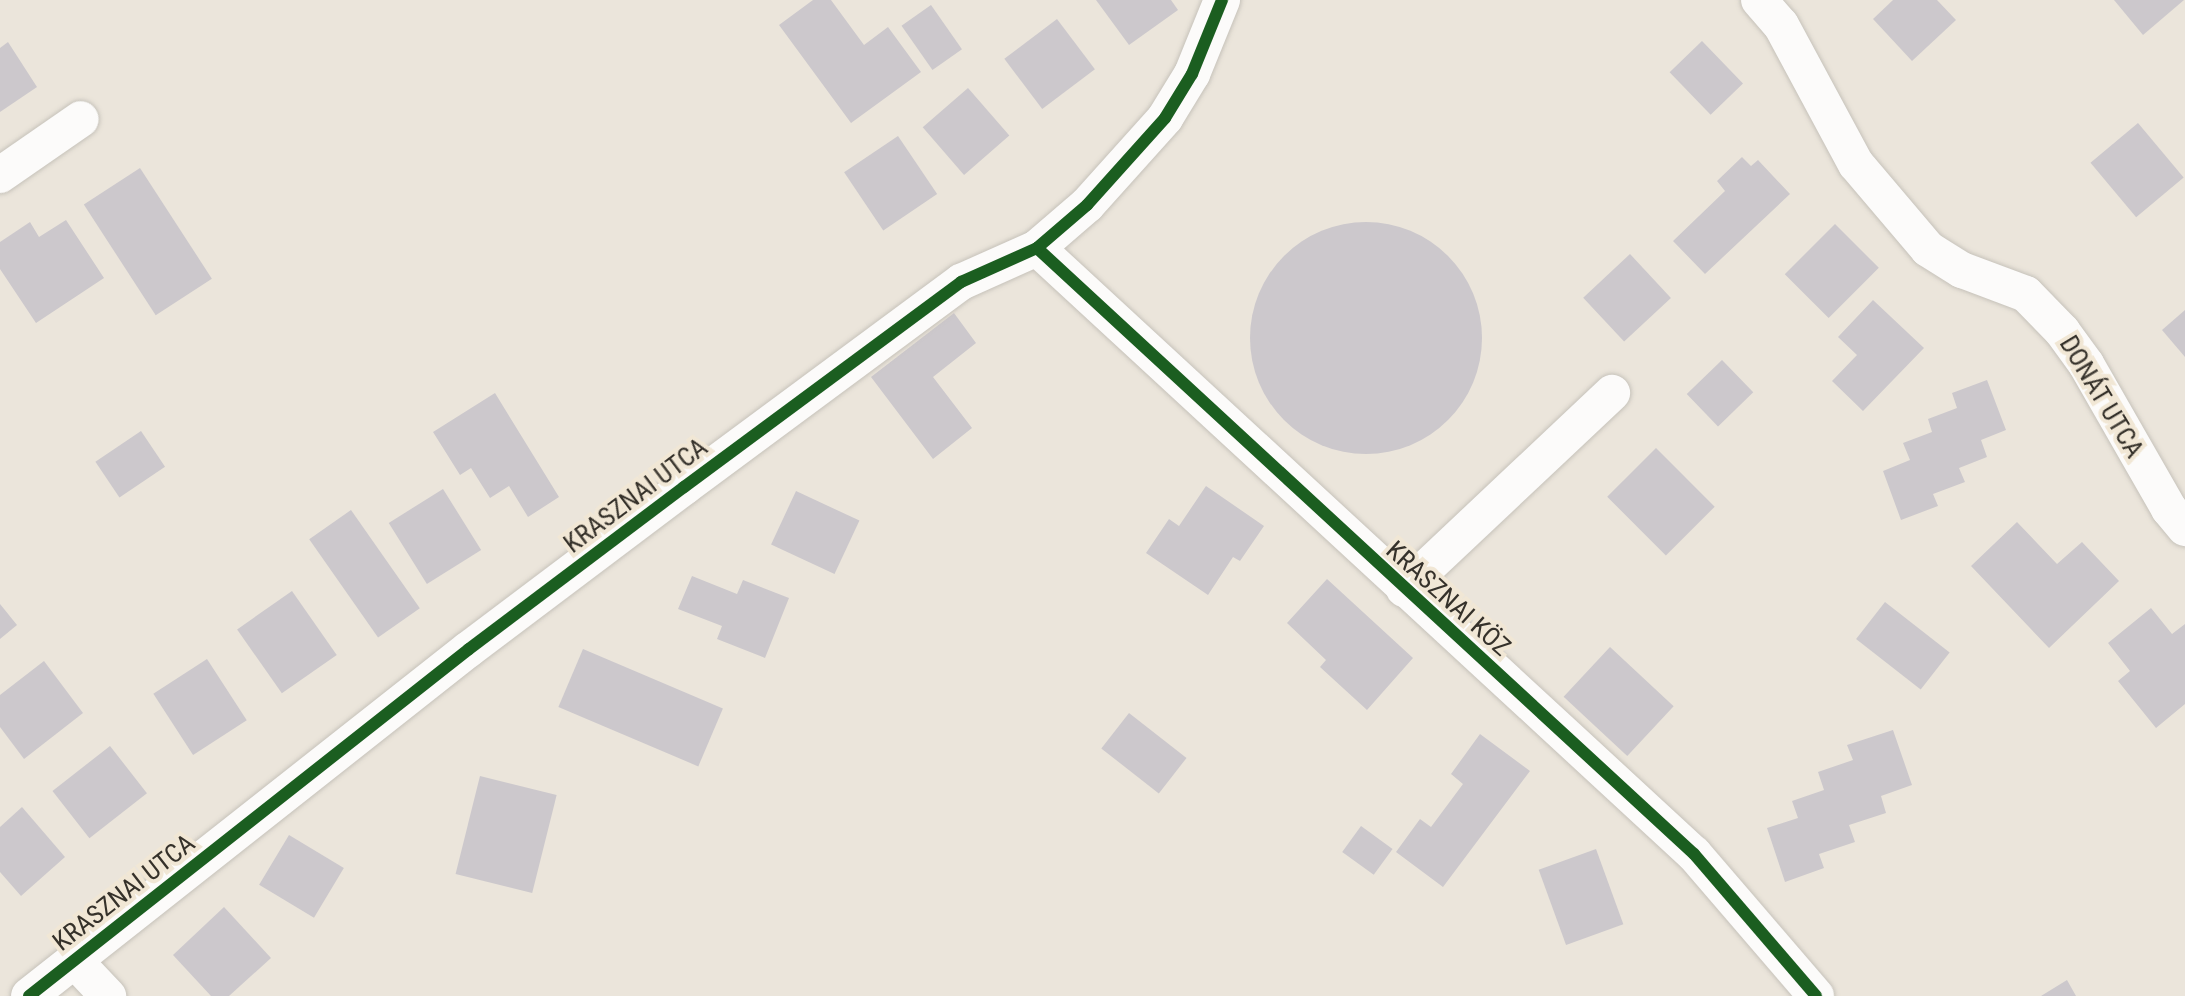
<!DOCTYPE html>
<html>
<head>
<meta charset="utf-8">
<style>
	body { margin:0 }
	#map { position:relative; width:2185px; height:996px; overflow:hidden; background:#ebe5db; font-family:"Roboto Condensed",sans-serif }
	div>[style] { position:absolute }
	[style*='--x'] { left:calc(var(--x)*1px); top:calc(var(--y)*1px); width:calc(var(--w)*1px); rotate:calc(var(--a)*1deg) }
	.building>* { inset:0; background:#ccc8cc; transform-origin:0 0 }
	.round { border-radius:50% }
	.roads { filter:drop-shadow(0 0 2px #c6c2ba) drop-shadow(0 0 2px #c6c2ba) }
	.minor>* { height:36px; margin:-18px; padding:0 18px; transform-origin:18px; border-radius:18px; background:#fcfbfa }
	.cycleway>* { height:12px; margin:-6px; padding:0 6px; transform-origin:6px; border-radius:6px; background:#1b5e20 }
	span { translate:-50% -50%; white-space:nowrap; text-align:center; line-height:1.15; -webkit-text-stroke:8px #f1e7d5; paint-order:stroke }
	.street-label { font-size:26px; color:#35312a }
</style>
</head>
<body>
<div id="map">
	<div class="building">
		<i style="clip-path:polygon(813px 0,831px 0,864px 45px,888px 27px,921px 72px,851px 123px,779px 25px)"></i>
		<i style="clip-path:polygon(1096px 0,1171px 0,1178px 10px,1129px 45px)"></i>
		<i style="clip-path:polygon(1893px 0,1937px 0,1956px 20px,1912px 61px,1873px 19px)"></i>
		<i style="clip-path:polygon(2114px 0,2184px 0,2143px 35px)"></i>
		<i style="left:931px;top:5px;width:54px;height:36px;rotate:55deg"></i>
		<i style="left:1057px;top:19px;width:63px;height:66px;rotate:53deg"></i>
		<i style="left:1702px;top:41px;width:59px;height:45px;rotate:46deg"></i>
		<i style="clip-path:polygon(8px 42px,37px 87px,0 112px,0 48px)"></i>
		<i style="left:968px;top:88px;width:63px;height:60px;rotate:49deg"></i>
		<i style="left:2138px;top:123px;width:71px;height:62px;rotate:50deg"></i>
		<i style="left:898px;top:136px;width:70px;height:65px;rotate:56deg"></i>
		<i style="clip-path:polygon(1742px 157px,1751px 166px,1758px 160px,1790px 194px,1705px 274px,1673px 241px,1725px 191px,1717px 181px)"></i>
		<i style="left:140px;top:168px;width:132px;height:67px;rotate:57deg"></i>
		<i style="clip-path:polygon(66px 220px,104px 278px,36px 323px,0 269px,0 242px,30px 222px,39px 237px)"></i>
		<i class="round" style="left:1250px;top:222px;width:232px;height:232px"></i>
		<i style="left:1835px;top:224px;width:62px;height:71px;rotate:45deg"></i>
		<i style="left:1630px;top:254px;width:60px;height:64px;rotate:47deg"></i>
		<i style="clip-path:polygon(1873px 300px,1924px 348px,1863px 411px,1832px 381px,1857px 355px,1838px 337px)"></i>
		<i style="clip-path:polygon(2185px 310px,2185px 357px,2162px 330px)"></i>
		<i style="clip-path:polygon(954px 313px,976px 343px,933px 377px,972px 428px,933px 459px,871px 377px)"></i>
		<i style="left:1722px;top:360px;width:45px;height:49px;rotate:46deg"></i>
		<i style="clip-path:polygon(1987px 380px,2006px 430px,1981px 440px,1987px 457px,1959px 468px,1965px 482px,1933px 494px,1938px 506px,1901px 520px,1883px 471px,1910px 460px,1903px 443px,1932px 432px,1928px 419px,1957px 408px,1952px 393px)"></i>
		<i style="clip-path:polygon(495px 393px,559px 497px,528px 517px,509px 486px,490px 498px,471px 468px,460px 475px,433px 432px)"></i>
		<i style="left:141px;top:431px;width:43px;height:55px;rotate:56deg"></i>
		<i style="left:1656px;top:448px;width:83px;height:69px;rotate:45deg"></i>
		<i style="clip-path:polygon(1206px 486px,1264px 526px,1240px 561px,1233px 557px,1208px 595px,1146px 553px,1169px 519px,1179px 526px)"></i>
		<i style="left:443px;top:489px;width:72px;height:64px;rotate:58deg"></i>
		<i style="left:796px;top:491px;width:70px;height:59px;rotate:25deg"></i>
		<i style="left:351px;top:510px;width:120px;height:51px;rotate:55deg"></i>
		<i style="clip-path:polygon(2017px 522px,2057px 564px,2082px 542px,2119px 581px,2049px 648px,1971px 566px)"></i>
		<i style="clip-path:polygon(692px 576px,737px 594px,743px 580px,789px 598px,765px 658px,717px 639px,722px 626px,678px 609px)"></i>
		<i style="clip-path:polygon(1327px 579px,1413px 658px,1367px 710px,1320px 667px,1326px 660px,1287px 623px)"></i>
		<i style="left:292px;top:591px;width:78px;height:67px;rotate:55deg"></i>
		<i style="left:1885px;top:602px;width:82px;height:47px;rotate:38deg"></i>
		<i style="clip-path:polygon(0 604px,17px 625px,0 639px)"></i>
		<i style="clip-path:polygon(2151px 608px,2172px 634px,2185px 624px,2185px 704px,2156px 728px,2118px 681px,2130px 671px,2108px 643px)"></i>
		<i style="left:1610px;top:647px;width:87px;height:68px;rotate:43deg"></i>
		<i style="left:583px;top:649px;width:152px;height:63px;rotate:23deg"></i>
		<i style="left:207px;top:659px;width:73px;height:64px;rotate:57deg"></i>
		<i style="clip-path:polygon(44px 661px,83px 713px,24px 759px,0 727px,0 695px)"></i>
		<i style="left:1129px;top:713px;width:73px;height:45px;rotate:38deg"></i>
		<i style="clip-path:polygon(1893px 730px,1912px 785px,1881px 796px,1886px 813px,1849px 825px,1855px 842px,1819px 854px,1824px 868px,1785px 882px,1767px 828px,1798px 818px,1792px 801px,1824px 790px,1818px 772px,1853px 760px,1847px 745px)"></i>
		<i style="clip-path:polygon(1480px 734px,1530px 771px,1443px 887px,1396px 852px,1420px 819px,1431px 827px,1463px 784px,1451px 774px)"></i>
		<i style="left:110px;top:746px;width:60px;height:73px;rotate:52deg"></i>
		<i style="left:480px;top:776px;width:79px;height:101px;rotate:14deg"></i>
		<i style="clip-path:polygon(22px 807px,65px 857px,21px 896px,0 872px,0 827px)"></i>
		<i style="left:1361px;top:826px;width:39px;height:32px;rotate:36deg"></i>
		<i style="left:289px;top:835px;width:64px;height:58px;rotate:31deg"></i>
		<i style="left:1596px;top:849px;width:80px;height:61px;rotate:70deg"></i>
		<i style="clip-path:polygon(224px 907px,271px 958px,229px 996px,211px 996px,173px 955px)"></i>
		<i style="clip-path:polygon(2067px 980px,2076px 996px,2041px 996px)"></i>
	</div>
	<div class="roads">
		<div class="minor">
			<i style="--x:1759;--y:0;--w:33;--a:49"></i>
			<i style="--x:1781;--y:25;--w:158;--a:61.7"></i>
			<i style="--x:1856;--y:164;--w:111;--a:49.7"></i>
			<i style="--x:1928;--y:249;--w:40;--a:32"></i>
			<i style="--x:1962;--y:270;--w:68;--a:20.6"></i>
			<i style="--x:2026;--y:294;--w:52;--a:45.8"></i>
			<i style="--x:2062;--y:331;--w:41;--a:54"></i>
			<i style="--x:2086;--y:364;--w:167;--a:60.2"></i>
			<i style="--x:2169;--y:509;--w:25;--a:50"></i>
			<i style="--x:0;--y:175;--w:98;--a:-34.7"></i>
			<i style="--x:1037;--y:248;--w:894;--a:42.69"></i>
			<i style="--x:1694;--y:854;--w:187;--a:49.3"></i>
			<i style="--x:1404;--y:589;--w:286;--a:-43.3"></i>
			<i style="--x:74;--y:960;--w:50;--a:46.6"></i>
			<i style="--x:29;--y:996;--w:560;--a:-38.26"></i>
			<i style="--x:469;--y:649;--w:269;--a:-37"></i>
			<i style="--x:684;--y:487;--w:345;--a:-36.5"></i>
			<i style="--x:961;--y:282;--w:83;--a:-24.1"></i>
			<i style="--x:1037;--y:248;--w:66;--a:-40.7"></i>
			<i style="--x:1087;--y:205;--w:117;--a:-48.1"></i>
			<i style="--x:1165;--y:118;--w:52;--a:-58.5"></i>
			<i style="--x:1192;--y:74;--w:80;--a:-67.9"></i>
		</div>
	</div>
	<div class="cycleway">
		<i style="--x:1037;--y:248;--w:894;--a:42.69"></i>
		<i style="--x:1694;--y:854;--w:187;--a:49.3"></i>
		<i style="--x:29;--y:996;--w:560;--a:-38.26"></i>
		<i style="--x:469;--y:649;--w:269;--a:-37"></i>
		<i style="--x:684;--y:487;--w:345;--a:-36.5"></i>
		<i style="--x:961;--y:282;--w:83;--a:-24.1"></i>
		<i style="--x:1037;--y:248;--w:66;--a:-40.7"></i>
		<i style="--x:1087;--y:205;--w:117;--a:-48.1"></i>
		<i style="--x:1165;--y:118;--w:52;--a:-58.5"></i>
		<i style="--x:1192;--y:74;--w:80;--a:-67.9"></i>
	</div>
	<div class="street-label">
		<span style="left:2101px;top:397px;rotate:59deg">DONÁT UTCA</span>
		<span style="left:636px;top:496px;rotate:-37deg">KRASZNAI UTCA</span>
		<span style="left:1448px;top:599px;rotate:42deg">KRASZNAI KÖZ</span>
		<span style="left:124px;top:893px;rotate:-38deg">KRASZNAI UTCA</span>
	</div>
</div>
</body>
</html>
